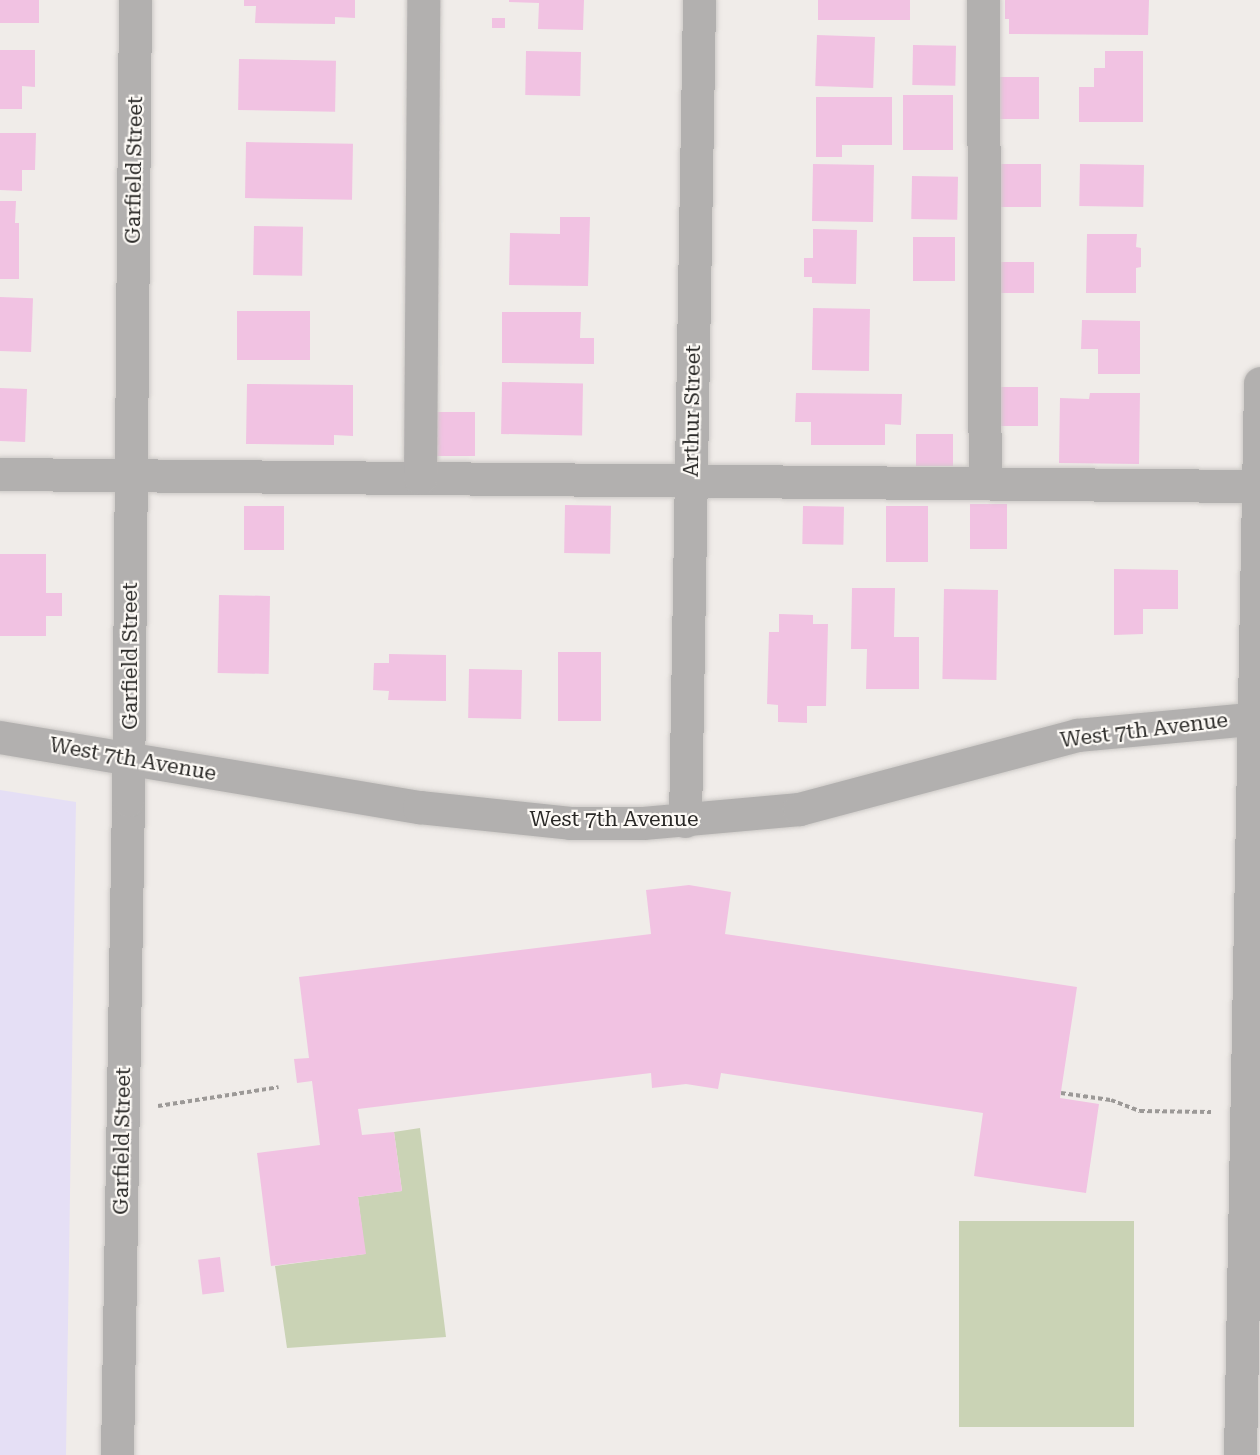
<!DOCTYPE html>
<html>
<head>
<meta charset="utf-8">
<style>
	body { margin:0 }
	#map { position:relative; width:1260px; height:1455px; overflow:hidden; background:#f0ece9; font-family:"Roboto Serif",serif }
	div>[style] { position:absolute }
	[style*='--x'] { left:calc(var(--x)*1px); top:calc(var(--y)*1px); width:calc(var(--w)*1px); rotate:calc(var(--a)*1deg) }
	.medical>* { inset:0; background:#e5dff5 }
	.green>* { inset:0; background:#cad3b5; transform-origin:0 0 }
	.building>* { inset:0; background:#f1c2e2; transform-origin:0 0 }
	.path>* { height:4px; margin-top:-2px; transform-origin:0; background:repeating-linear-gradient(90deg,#9c9997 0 4.5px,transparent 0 7.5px) }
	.roads { filter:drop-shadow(0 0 2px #ccc9c6) drop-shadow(0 0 2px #ccc9c6) }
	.minor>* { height:33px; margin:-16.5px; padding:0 16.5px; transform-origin:16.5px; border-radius:16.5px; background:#b2b0af }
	span { translate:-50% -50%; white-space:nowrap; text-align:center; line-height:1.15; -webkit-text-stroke:4.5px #fdfaf6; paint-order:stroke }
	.street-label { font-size:21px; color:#292826 }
</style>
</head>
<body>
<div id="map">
	<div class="medical">
		<i style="clip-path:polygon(0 790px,76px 802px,66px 1455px,0 1455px)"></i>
	</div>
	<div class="green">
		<i style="clip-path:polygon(420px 1128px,446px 1337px,287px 1348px,275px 1266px,365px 1254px,358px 1197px,402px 1191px,394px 1132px)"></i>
		<i style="left:959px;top:1221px;width:175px;height:206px"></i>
	</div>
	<div class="building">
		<i style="left:0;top:0;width:39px;height:23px"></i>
		<i style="clip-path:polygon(244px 0,355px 0,355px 18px,335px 17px,335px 24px,255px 23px,256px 6px,244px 6px)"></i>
		<i style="clip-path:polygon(509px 0,584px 0,583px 30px,538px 29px,539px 3px,509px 2px)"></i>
		<i style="left:818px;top:0;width:92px;height:20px"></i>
		<i style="clip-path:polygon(1005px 0,1149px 0,1148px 35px,1009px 34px,1009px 19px,1005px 19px)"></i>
		<i style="left:492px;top:18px;width:13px;height:10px"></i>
		<i style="left:817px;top:35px;width:58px;height:51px;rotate:2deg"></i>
		<i style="left:913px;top:45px;width:43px;height:40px;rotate:1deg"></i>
		<i style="clip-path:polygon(0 50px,35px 50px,35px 87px,22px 86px,22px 109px,0 109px)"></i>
		<i style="left:526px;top:51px;width:55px;height:44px;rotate:1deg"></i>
		<i style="clip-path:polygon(1105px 51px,1143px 51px,1143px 122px,1079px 122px,1079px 87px,1094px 87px,1094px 68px,1105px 68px)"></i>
		<i style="left:239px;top:59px;width:97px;height:51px;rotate:1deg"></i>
		<i style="left:999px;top:77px;width:40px;height:42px"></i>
		<i style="left:903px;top:95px;width:50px;height:55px"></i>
		<i style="clip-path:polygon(816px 97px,892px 97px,892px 145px,842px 145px,842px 157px,816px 157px)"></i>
		<i style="clip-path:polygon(0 133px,36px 133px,35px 170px,22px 170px,22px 191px,0 190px)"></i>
		<i style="left:246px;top:142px;width:107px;height:56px;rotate:1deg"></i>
		<i style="left:813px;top:164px;width:61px;height:57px;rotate:1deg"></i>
		<i style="left:1000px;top:164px;width:41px;height:43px"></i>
		<i style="left:1080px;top:164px;width:64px;height:42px;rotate:1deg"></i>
		<i style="left:912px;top:176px;width:46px;height:43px;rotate:1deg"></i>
		<i style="clip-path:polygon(0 201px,16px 201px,15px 223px,19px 223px,19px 279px,0 279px)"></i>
		<i style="clip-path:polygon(560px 217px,590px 217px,588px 286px,509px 285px,510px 233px,560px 234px)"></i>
		<i style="left:254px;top:226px;width:49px;height:49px;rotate:1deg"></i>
		<i style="clip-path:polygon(813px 229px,857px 230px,856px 284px,812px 283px,812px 277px,804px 277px,804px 258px,813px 258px)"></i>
		<i style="clip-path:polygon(1087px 234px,1137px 234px,1136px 247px,1141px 248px,1141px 267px,1136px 268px,1136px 293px,1086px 293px)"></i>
		<i style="left:913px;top:237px;width:42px;height:44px"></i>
		<i style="left:999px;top:262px;width:35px;height:31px"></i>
		<i style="left:0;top:297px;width:33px;height:54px;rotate:2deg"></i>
		<i style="left:813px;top:308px;width:57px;height:62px;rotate:1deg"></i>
		<i style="left:237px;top:311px;width:73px;height:49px"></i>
		<i style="clip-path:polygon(502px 312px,581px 312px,580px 338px,594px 338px,594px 364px,502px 363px)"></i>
		<i style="clip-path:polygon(1082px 320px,1140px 321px,1140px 374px,1098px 374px,1098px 349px,1081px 349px)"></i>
		<i style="left:502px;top:382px;width:81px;height:52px;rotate:1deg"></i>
		<i style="clip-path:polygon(247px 384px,353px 385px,353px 436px,334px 435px,334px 445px,246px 444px)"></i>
		<i style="left:997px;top:387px;width:41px;height:39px"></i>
		<i style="left:0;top:388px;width:27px;height:53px;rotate:2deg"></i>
		<i style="clip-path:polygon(796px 393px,902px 394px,901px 425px,885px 424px,885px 445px,811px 445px,811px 422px,795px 422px)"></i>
		<i style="clip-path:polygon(1090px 393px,1140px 393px,1139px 464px,1059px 463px,1060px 398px,1089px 399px)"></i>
		<i style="left:436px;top:412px;width:39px;height:44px"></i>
		<i style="left:916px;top:434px;width:37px;height:32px"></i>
		<i style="left:970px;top:504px;width:37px;height:45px"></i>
		<i style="left:565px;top:505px;width:46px;height:48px;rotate:1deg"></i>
		<i style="left:244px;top:506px;width:40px;height:44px"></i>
		<i style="left:803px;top:506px;width:41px;height:38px;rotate:1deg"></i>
		<i style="left:886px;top:506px;width:42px;height:56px"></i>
		<i style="clip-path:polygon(0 554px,46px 554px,46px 593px,62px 593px,62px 616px,46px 616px,46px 636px,0 636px)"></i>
		<i style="clip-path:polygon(1114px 569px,1178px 570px,1178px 609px,1143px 609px,1143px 634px,1114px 635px)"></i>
		<i style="clip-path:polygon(852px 588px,895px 588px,894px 637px,919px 637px,919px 689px,866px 689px,867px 649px,851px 649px)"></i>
		<i style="left:944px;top:589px;width:54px;height:90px;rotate:1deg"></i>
		<i style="left:219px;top:595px;width:51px;height:78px;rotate:1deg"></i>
		<i style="clip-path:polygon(779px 614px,813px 615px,813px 624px,828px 624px,826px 706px,807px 706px,807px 723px,778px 722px,778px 705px,767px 704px,769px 632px,779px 632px)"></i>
		<i style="left:558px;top:652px;width:43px;height:69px"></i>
		<i style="clip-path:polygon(389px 654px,446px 655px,446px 701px,388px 700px,389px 691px,373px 690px,374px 663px,389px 663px)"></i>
		<i style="left:469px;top:669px;width:53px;height:49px;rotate:1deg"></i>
		<i style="clip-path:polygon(689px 885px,731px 892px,725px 934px,1077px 987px,1060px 1098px,1099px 1104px,1086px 1193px,974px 1176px,983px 1113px,721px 1073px,718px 1089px,686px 1084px,652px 1088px,651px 1073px,358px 1109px,362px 1135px,394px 1132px,402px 1191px,358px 1197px,366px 1254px,271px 1266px,257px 1153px,320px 1145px,312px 1081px,297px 1083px,294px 1059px,309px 1058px,299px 977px,651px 934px,646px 890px)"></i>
		<i style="left:220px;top:1257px;width:35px;height:22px;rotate:83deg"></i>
	</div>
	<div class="path">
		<i style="--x:1061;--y:1093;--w:50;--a:8"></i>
		<i style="--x:1111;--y:1100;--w:31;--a:21"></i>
		<i style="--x:1140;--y:1111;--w:71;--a:0.8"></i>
		<i style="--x:158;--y:1106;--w:122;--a:-8.9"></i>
	</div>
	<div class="roads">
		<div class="minor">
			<i style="--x:983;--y:0;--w:483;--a:89.8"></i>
			<i style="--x:0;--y:474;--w:1260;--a:0.55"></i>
			<i style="--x:420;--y:478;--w:478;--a:-89.6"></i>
			<i style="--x:0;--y:737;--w:425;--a:9.5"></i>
			<i style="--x:419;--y:807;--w:152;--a:6"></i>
			<i style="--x:570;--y:823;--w:73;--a:0"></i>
			<i style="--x:643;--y:823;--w:157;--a:-5.1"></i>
			<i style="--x:799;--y:809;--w:288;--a:-14.9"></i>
			<i style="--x:1077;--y:735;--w:184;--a:-5.3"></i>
			<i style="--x:685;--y:821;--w:821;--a:-89.02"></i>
			<i style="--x:117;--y:1455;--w:655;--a:-89.04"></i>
			<i style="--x:128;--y:800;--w:800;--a:-89.5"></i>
			<i style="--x:1240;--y:1455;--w:1072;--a:-88.93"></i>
		</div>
	</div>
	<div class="street-label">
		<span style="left:134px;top:170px;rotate:-89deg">Garfield Street</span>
		<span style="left:692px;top:411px;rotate:-89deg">Arthur Street</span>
		<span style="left:130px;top:656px;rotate:-90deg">Garfield Street</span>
		<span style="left:1144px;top:730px;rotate:-7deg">West 7th Avenue</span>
		<span style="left:133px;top:759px;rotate:10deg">West 7th Avenue</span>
		<span style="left:614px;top:819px">West 7th Avenue</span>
		<span style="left:122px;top:1141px;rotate:-89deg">Garfield Street</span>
	</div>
</div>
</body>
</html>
